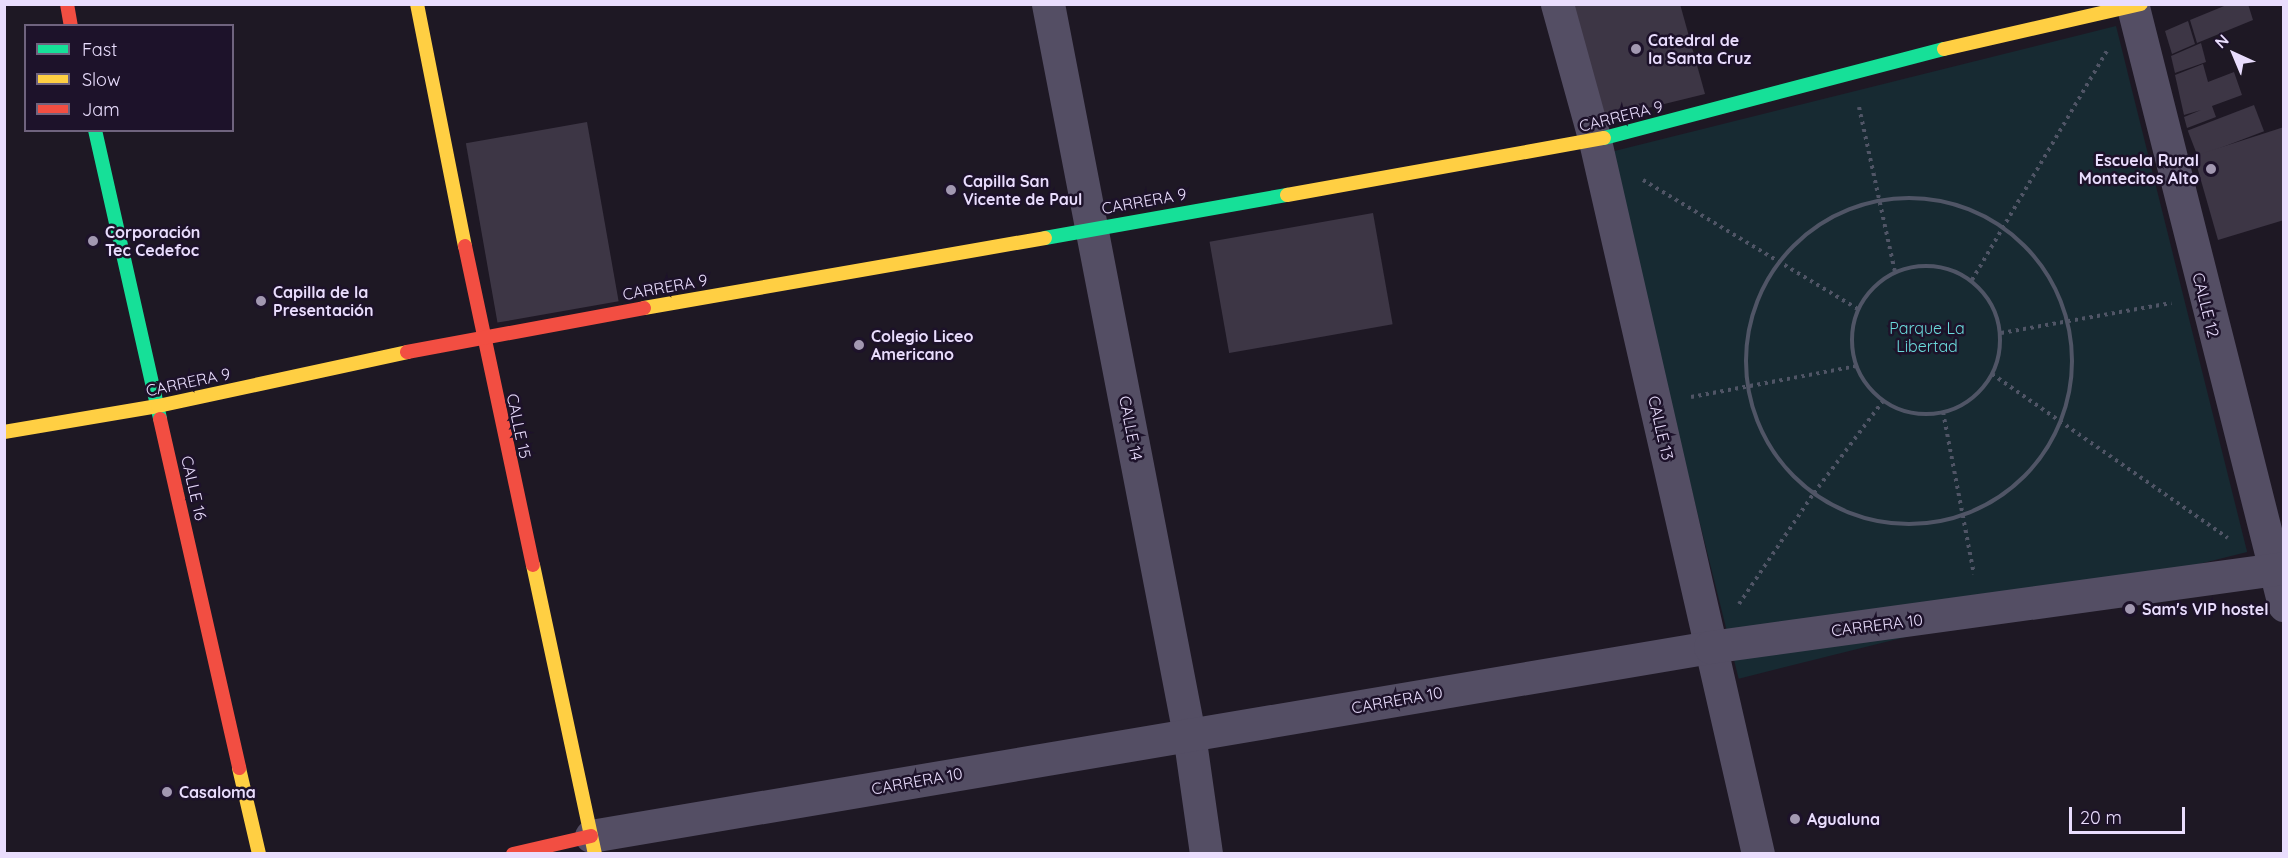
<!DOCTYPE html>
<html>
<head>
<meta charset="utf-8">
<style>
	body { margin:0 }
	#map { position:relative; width:2288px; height:858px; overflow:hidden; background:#1e1824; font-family:Quicksand,sans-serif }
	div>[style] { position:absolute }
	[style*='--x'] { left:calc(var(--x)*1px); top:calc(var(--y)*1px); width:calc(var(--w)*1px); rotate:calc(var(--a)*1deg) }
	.green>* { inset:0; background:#172a32; transform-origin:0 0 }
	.building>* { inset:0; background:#3d3645; transform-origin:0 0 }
	.path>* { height:4px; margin-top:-2px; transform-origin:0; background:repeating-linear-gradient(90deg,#505566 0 3px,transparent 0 7.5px) }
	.path>.ring { margin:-2px; padding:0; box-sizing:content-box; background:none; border:4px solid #505566; border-radius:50% }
	.street>* { height:33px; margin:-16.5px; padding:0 16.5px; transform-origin:16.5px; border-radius:16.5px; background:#544e64 }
	.fast>* { height:14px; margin:-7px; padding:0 7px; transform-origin:7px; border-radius:7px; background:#16e098 }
	.slow>* { height:14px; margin:-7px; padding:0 7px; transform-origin:7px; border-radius:7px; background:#ffcf43 }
	.jam>* { height:14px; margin:-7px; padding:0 7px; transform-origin:7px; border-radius:7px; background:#f24e42 }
	.dots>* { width:16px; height:16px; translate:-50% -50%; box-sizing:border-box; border:3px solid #1d122a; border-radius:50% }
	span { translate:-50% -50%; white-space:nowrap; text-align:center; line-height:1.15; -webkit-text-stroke:5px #1d122a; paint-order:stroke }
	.poi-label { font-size:16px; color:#e9ddfd; font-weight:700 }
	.left { translate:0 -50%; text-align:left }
	.right { translate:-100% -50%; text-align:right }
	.street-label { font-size:16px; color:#e9ddfd }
	.park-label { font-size:16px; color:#6bdadb }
	.frame { position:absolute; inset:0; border:6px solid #e9ddfd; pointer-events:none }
	.legend { position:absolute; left:24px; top:24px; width:210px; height:108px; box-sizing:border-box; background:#1d122a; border:2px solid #6f637e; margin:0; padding:8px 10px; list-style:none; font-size:18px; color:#e9ddfd }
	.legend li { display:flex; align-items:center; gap:12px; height:30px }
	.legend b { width:30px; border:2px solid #6f637e }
	.north { position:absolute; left:2204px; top:24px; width:60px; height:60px; -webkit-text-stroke:4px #1d122a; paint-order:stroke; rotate:316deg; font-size:16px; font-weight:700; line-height:24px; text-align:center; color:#e9ddfd }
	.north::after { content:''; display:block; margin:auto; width:21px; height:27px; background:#e9ddfd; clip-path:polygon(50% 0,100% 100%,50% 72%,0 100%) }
	.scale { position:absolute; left:2069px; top:807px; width:116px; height:27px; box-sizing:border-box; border:3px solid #e9ddfd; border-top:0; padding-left:8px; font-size:18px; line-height:21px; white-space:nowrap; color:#e9ddfd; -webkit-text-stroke:4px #1d122a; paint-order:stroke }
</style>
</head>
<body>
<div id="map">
	<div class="green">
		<i style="left:2116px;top:26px;width:542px;height:524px;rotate:76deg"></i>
	</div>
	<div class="building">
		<i style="clip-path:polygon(1568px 4px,1680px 4px,1705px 94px,1599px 120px)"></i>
		<i style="clip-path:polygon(2229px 4px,2248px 4px,2253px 20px,2197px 43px,2190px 20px)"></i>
		<i style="clip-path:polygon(2188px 21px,2195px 44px,2172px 54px,2165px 31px)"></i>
		<i style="clip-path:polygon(2201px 43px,2206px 62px,2175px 73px,2171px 56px)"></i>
		<i style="clip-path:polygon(2203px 64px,2208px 82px,2234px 72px,2242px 95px,2212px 106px,2216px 117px,2187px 128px,2184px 117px,2201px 110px,2184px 115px,2175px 75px)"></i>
		<i style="left:2254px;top:105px;width:28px;height:71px;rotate:69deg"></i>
		<i style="left:587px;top:122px;width:182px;height:123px;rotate:80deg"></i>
		<i style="clip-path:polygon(2284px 127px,2284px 220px,2218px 240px,2194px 156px)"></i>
		<i style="left:1373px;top:213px;width:113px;height:166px;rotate:80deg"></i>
	</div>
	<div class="path">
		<i style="--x:1859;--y:107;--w:169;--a:77.7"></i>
		<i style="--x:1643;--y:180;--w:252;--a:31"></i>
		<i class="ring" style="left:1746px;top:198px;width:322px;height:322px"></i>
		<i class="ring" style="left:1852px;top:266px;width:144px;height:144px"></i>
		<i style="--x:1972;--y:280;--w:266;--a:-59.5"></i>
		<i style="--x:2001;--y:333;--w:173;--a:-10"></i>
		<i style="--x:1992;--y:374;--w:287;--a:34.8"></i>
		<i style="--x:1691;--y:397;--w:168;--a:-10.6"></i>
		<i style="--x:1943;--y:412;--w:165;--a:79.2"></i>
		<i style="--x:1739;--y:604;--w:134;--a:-56"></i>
		<i style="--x:1814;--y:493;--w:115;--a:-53.1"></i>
	</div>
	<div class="street">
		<i style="--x:1048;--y:4;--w:743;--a:79.07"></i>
		<i style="--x:1189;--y:734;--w:121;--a:81.9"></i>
		<i style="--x:1557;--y:4;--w:142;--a:74.5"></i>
		<i style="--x:1595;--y:141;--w:731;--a:77.12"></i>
		<i style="--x:2133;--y:7;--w:617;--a:75.83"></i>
		<i style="--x:591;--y:836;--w:1135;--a:-9.59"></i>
		<i style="--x:1710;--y:647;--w:579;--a:-7.84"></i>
	</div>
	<div class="fast">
		<i style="--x:95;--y:130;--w:296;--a:77.3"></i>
		<i style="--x:1604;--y:138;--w:351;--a:-14.7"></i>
		<i style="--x:1045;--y:238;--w:246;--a:-10.1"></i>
	</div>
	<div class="slow">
		<i style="--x:417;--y:4;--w:247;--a:78.8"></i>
		<i style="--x:1944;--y:49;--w:202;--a:-12.9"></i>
		<i style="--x:1287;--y:195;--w:322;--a:-10.2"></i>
		<i style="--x:644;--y:308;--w:407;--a:-9.9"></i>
		<i style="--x:4;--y:432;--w:156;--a:-9.6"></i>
		<i style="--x:158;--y:406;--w:255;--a:-12.2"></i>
		<i style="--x:533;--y:565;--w:296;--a:77.9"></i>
		<i style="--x:239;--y:768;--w:88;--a:76.9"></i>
	</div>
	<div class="jam">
		<i style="--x:67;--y:4;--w:22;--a:80"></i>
		<i style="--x:465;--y:246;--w:326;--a:78"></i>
		<i style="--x:407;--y:352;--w:241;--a:-10.5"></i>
		<i style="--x:160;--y:419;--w:358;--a:77.2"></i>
		<i style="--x:513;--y:854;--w:80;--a:-13"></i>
	</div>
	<div class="dots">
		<i style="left:1636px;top:49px;background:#a298b1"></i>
		<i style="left:2211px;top:169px;background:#a298b1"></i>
		<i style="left:951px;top:190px;background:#a298b1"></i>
		<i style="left:93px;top:241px;background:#a298b1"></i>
		<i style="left:261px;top:301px;background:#a298b1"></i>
		<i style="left:859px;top:345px;background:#a298b1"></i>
		<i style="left:2130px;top:609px;background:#a298b1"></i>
		<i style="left:167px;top:792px;background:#a298b1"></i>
		<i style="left:1795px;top:819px;background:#a298b1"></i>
	</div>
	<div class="poi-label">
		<span class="left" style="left:1648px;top:49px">Catedral de<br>la Santa Cruz</span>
		<span class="right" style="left:2199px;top:169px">Escuela Rural<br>Montecitos Alto</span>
		<span class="left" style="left:963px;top:190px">Capilla San<br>Vicente de Paul</span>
		<span class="left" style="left:105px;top:241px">Corporación<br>Tec Cedefoc</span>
		<span class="left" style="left:273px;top:301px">Capilla de la<br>Presentación</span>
		<span class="left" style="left:871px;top:345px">Colegio Liceo<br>Americano</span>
		<span class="left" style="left:2142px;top:609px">Sam's VIP hostel</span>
		<span class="left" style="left:179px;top:792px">Casaloma</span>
		<span class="left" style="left:1807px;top:819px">Agualuna</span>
	</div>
	<div class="street-label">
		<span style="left:1621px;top:116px;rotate:-14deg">CARRERA 9</span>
		<span style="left:1144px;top:201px;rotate:-10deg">CARRERA 9</span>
		<span style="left:665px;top:287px;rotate:-10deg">CARRERA 9</span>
		<span style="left:2206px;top:305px;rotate:76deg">CALLE 12</span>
		<span style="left:188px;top:382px;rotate:-12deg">CARRERA 9</span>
		<span style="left:519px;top:426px;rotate:78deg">CALLE 15</span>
		<span style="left:1131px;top:428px;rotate:79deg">CALLE 14</span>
		<span style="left:1661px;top:428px;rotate:77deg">CALLE 13</span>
		<span style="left:194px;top:488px;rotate:77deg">CALLE 16</span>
		<span style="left:1877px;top:625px;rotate:-7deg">CARRERA 10</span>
		<span style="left:1397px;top:700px;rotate:-10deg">CARRERA 10</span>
		<span style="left:917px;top:781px;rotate:-10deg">CARRERA 10</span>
	</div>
	<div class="park-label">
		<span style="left:1927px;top:337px">Parque La<br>Libertad</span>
	</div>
	<div class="frame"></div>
	<ul class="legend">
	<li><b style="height:8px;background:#16e098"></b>Fast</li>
	<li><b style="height:8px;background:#ffcf43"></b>Slow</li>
	<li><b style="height:8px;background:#f24e42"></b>Jam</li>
	</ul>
	<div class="north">N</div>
	<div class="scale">20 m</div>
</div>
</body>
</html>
